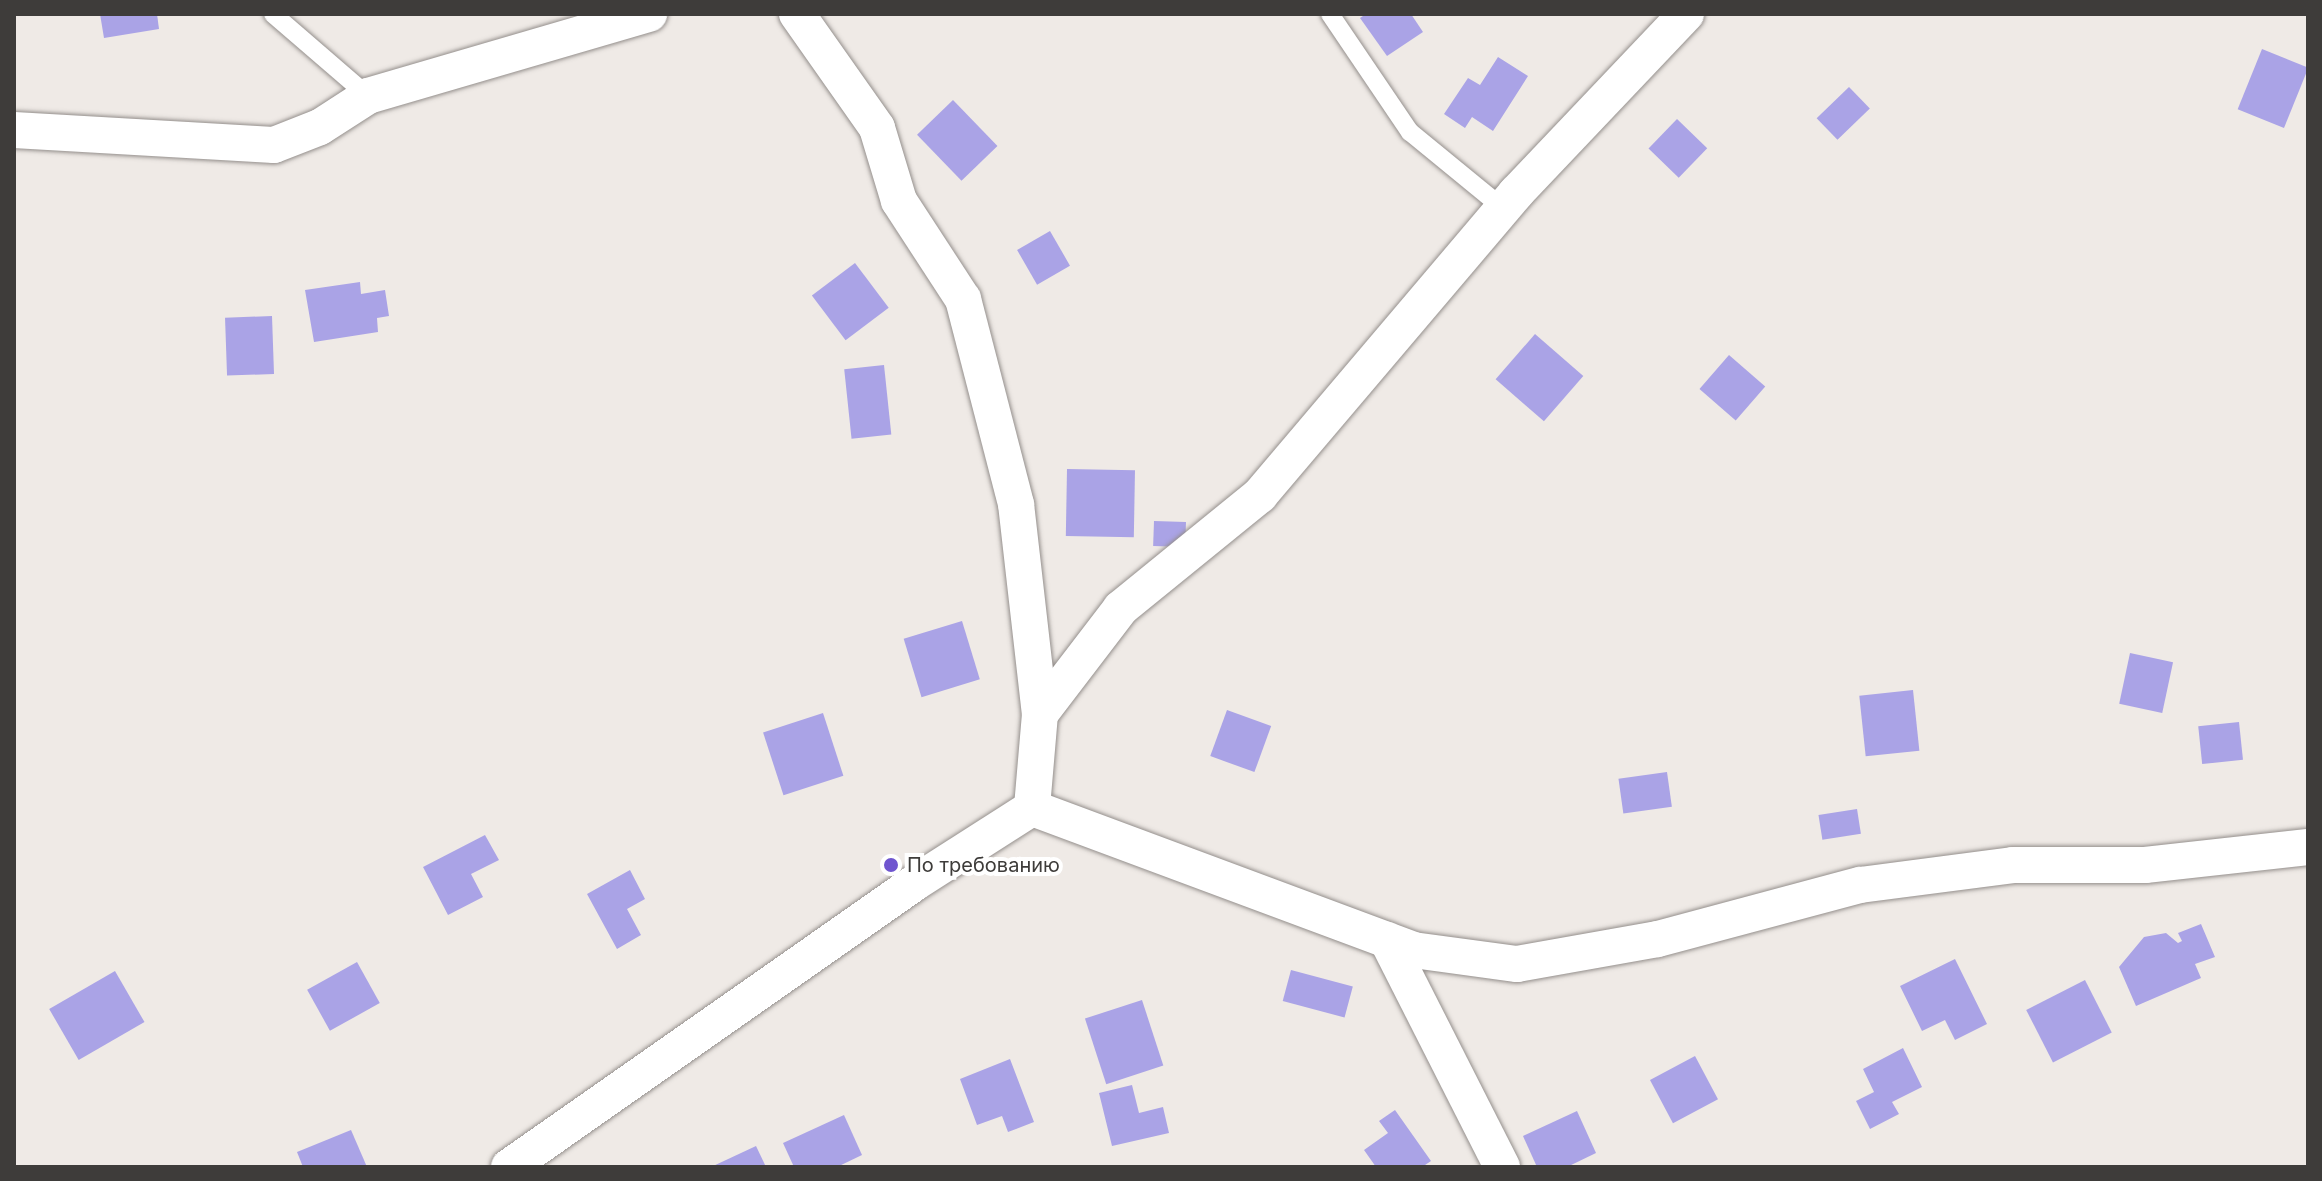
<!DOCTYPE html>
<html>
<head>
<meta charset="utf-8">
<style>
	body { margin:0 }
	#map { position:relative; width:2322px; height:1181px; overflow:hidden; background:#efeae6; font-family:Inter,sans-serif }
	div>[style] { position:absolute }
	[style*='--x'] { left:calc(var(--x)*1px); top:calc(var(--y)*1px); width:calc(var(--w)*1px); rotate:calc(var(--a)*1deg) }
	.building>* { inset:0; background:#aaa3e6; transform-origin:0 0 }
	.roads { filter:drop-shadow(0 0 2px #948f8c) drop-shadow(0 0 2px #948f8c) }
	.service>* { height:18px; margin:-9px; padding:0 9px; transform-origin:9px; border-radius:9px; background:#fff }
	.minor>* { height:36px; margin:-18px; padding:0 18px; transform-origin:18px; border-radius:18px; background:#fff }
	.dots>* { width:22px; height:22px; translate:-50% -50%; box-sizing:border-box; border:4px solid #fff; border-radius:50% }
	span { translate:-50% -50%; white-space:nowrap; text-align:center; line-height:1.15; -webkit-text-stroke:8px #fff; paint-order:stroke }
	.poi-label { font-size:20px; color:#3e3c3a }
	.left { translate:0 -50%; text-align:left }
	.frame { position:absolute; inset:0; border:16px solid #3e3c3a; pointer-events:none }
</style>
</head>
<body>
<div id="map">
	<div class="building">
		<i style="clip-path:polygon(100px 14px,157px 14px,159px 29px,104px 38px)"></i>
		<i style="clip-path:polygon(1366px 14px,1411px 14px,1423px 32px,1387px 56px,1360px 18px)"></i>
		<i style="left:2262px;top:49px;width:50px;height:65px;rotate:22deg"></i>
		<i style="clip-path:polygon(1498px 57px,1528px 76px,1493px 131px,1472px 117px,1465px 128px,1444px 114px,1468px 78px,1480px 85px)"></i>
		<i style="left:1849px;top:87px;width:30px;height:45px;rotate:46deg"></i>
		<i style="left:953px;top:100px;width:64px;height:50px;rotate:46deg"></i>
		<i style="left:1677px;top:119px;width:42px;height:41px;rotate:44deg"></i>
		<i style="left:1050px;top:231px;width:40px;height:38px;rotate:60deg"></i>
		<i style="left:855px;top:263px;width:56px;height:54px;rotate:53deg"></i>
		<i style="clip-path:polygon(360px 282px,361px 294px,385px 290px,389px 316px,377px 318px,378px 332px,314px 342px,305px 290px)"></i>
		<i style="left:272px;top:316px;width:58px;height:47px;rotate:88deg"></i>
		<i style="left:1535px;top:334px;width:64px;height:60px;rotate:41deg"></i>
		<i style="left:1729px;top:355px;width:48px;height:45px;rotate:41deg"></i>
		<i style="left:884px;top:365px;width:70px;height:40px;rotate:84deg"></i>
		<i style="left:1067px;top:469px;width:68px;height:67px;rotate:1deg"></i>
		<i style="left:1154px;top:521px;width:32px;height:25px;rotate:2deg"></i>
		<i style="left:962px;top:621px;width:61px;height:61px;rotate:73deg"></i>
		<i style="left:2130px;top:653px;width:44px;height:52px;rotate:12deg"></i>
		<i style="left:1913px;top:690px;width:61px;height:54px;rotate:84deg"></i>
		<i style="left:1227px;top:710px;width:47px;height:49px;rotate:20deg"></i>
		<i style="left:823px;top:713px;width:66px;height:63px;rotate:72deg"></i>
		<i style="left:2239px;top:722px;width:38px;height:41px;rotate:84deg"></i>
		<i style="left:1667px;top:772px;width:35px;height:49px;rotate:82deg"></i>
		<i style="left:1857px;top:809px;width:25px;height:39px;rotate:81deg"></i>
		<i style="clip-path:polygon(485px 835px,499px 860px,471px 874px,483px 897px,448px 915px,423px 867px)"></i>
		<i style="clip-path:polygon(630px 870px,645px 899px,627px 909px,641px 935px,617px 949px,587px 894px)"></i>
		<i style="clip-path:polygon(2201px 924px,2215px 957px,2195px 964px,2201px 978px,2136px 1006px,2119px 967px,2144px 937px,2166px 933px,2178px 943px,2182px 941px,2178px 933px)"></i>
		<i style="clip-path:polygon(1955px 959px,1987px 1024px,1955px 1040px,1945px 1020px,1922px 1031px,1900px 986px)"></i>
		<i style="left:357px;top:962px;width:47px;height:57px;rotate:61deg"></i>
		<i style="left:1291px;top:970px;width:64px;height:32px;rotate:15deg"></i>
		<i style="left:115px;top:971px;width:59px;height:76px;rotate:60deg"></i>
		<i style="left:2085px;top:980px;width:59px;height:66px;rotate:63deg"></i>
		<i style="left:1142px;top:1000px;width:69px;height:60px;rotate:72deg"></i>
		<i style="clip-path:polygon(1903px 1048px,1922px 1087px,1892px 1102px,1899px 1114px,1870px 1129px,1856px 1101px,1874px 1092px,1863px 1069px)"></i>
		<i style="left:1695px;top:1056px;width:49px;height:51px;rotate:62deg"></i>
		<i style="clip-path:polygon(1010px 1059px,1034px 1122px,1008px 1132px,1002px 1116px,977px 1125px,960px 1079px)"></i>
		<i style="clip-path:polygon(1132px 1085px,1139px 1113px,1163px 1107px,1169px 1133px,1112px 1146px,1099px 1093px)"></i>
		<i style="clip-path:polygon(1395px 1110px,1431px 1161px,1422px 1167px,1376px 1167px,1364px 1150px,1388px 1133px,1379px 1121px)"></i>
		<i style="clip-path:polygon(1577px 1111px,1596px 1153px,1567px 1167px,1537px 1167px,1523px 1136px)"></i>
		<i style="clip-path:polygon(844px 1115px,862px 1155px,837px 1167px,794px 1167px,783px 1143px)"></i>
		<i style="clip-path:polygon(351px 1130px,367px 1167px,303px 1167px,297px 1152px)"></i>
		<i style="clip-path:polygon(756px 1146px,766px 1167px,711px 1167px)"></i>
	</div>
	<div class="roads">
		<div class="service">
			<i style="--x:273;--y:14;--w:125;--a:40.8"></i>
			<i style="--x:1330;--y:14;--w:143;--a:55.9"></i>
			<i style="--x:1410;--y:132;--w:120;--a:39.3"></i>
		</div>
		<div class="minor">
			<i style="--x:797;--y:14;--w:139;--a:54.9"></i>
			<i style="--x:877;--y:128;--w:76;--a:73.2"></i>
			<i style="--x:899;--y:201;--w:117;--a:56.9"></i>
			<i style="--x:963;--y:299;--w:212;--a:75.5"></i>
			<i style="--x:1016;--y:504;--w:211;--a:83.5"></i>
			<i style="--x:1040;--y:714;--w:94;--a:94.9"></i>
			<i style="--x:14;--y:130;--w:260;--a:3.3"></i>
			<i style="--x:274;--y:145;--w:49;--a:-21.4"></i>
			<i style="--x:320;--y:127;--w:57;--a:-32.9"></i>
			<i style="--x:368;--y:96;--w:293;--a:-16.3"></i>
			<i style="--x:1040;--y:714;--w:133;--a:-52.6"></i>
			<i style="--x:1121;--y:608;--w:179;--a:-39.1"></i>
			<i style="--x:1260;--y:495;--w:396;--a:-49.7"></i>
			<i style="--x:1516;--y:193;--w:247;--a:-46.5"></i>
			<i style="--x:1032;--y:808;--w:407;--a:20.4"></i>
			<i style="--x:1413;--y:950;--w:105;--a:7.7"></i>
			<i style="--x:1517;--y:964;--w:143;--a:-10.1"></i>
			<i style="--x:1658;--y:939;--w:209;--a:-15"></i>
			<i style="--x:1860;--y:885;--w:154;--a:-7.4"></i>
			<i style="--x:2013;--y:865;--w:132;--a:0"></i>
			<i style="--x:2145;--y:865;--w:164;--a:-6.3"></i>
			<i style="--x:1387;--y:940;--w:254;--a:63.1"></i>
			<i style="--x:509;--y:1167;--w:493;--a:-35"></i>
			<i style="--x:913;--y:884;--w:141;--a:-32.6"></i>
		</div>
	</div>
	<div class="dots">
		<i style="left:891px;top:865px;background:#6f55cf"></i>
	</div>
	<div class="poi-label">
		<span class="left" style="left:907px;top:865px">По требованию</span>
	</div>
	<div class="frame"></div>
</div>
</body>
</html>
